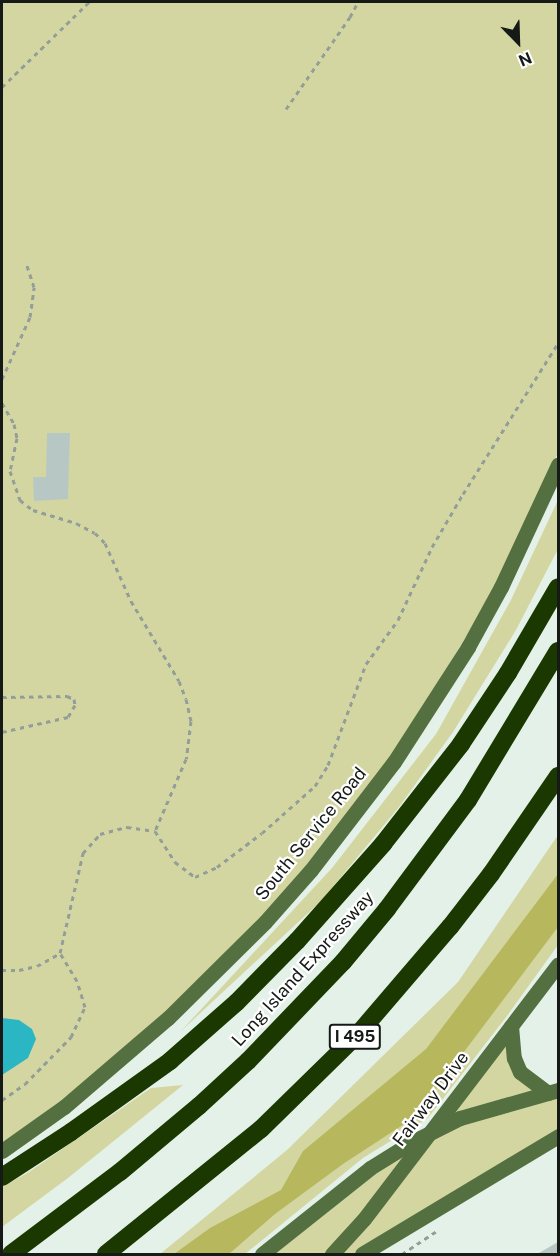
<!DOCTYPE html>
<html>
<head>
<meta charset="utf-8">
<style>
	body { margin:0 }
	#map { position:relative; width:560px; height:1256px; overflow:hidden; background:#e3f1e8; font-family:"Public Sans",sans-serif }
	div>[style] { position:absolute }
	[style*='--x'] { left:calc(var(--x)*1px); top:calc(var(--y)*1px); width:calc(var(--w)*1px); rotate:calc(var(--a)*1deg) }
	.green>* { inset:0; background:#d4d6a2 }
	.forest>* { inset:0; background:#b7b85e }
	.water>* { inset:0; background:#2ab6c3 }
	.building>* { inset:0; background:#b7c8c4 }
	.path>* { height:3px; margin-top:-1.5px; transform-origin:0; background:repeating-linear-gradient(90deg,#949e98 0 4.5px,transparent 0 9px) }
	.secondary>* { height:15px; margin:-7.5px; padding:0 7.5px; transform-origin:7.5px; border-radius:7.5px; background:#547041 }
	.highway>* { height:18px; margin:-9px; padding:0 9px; transform-origin:9px; border-radius:9px; background:#1b3800 }
	span { translate:-50% -50%; white-space:nowrap; text-align:center; line-height:1.15; -webkit-text-stroke:4.5px #fff; paint-order:stroke }
	.shield-label span { padding:2px 4px; background:#fff; border:2px solid; border-radius:4px; -webkit-text-stroke-width:0 }
	.shield-label { font-size:16px; color:#151a17; font-weight:700 }
	.street-label { font-size:18px; color:#151a17 }
	.frame { position:absolute; inset:0; border:3px solid #151a17; pointer-events:none }
	.north { position:absolute; left:488px; top:12px; width:60px; height:60px; -webkit-text-stroke:4px #fff; paint-order:stroke; rotate:157deg; font-size:16px; font-weight:700; line-height:24px; text-align:center; color:#151a17 }
	.north::after { content:''; display:block; margin:auto; width:21px; height:27px; background:#151a17; clip-path:polygon(50% 0,100% 100%,50% 72%,0 100%) }
</style>
</head>
<body>
<div id="map">
	<div class="green">
		<i style="clip-path:polygon(2px 2px,558px 2px,558px 453px,529px 520px,494px 590px,400px 746px,288px 890px,199px 982px,113px 1061px,2px 1145px)"></i>
		<i style="clip-path:polygon(558px 500px,558px 549px,516px 630px,453px 732px,399px 807px,321px 901px,181px 1031px,332px 868px,436px 734px,511px 600px)"></i>
		<i style="clip-path:polygon(558px 835px,558px 945px,507px 1016px,428px 1118px,363px 1158px,245px 1254px,160px 1254px,287px 1150px,458px 982px)"></i>
		<i style="clip-path:polygon(511px 1026px,516px 1066px,558px 1090px,558px 1136px,362px 1254px,262px 1254px,431px 1131px)"></i>
		<i style="clip-path:polygon(183px 1085px,68px 1178px,2px 1227px,2px 1187px,29px 1172px,151px 1088px)"></i>
	</div>
	<div class="forest">
		<i style="clip-path:polygon(558px 874px,558px 927px,415px 1117px,343px 1164px,275px 1214px,229px 1254px,174px 1254px,210px 1228px,281px 1190px,303px 1151px,426px 1049px)"></i>
	</div>
	<div class="water">
		<i style="clip-path:polygon(2px 1018px,19px 1020px,32px 1029px,36px 1039px,28px 1058px,2px 1075px)"></i>
	</div>
	<div class="building">
		<i style="clip-path:polygon(47px 433px,70px 433px,68px 499px,34px 501px,33px 477px,46px 477px)"></i>
		<i style="clip-path:polygon(558px 1242px,558px 1254px,540px 1254px,539px 1253px)"></i>
	</div>
	<div class="path">
		<i style="--x:2;--y:87;--w:122;--a:-44.3"></i>
		<i style="--x:286;--y:109;--w:112;--a:-55.2"></i>
		<i style="--x:350;--y:17;--w:17;--a:-62"></i>
		<i style="--x:2;--y:379;--w:68;--a:-65.7"></i>
		<i style="--x:30;--y:317;--w:30;--a:-82"></i>
		<i style="--x:34;--y:287;--w:25;--a:-108"></i>
		<i style="--x:2;--y:403;--w:24;--a:60"></i>
		<i style="--x:14;--y:424;--w:14;--a:78"></i>
		<i style="--x:17;--y:438;--w:34;--a:102"></i>
		<i style="--x:10;--y:471;--w:31;--a:71"></i>
		<i style="--x:20;--y:500;--w:16;--a:38"></i>
		<i style="--x:33;--y:510;--w:45;--a:16.8"></i>
		<i style="--x:76;--y:523;--w:21;--a:28"></i>
		<i style="--x:95;--y:533;--w:14;--a:45"></i>
		<i style="--x:105;--y:543;--w:64;--a:65.9"></i>
		<i style="--x:131;--y:601;--w:93;--a:59"></i>
		<i style="--x:179;--y:681;--w:19;--a:69"></i>
		<i style="--x:186;--y:699;--w:23;--a:77"></i>
		<i style="--x:191;--y:721;--w:38;--a:97"></i>
		<i style="--x:186;--y:759;--w:78;--a:113.3"></i>
		<i style="--x:2;--y:697;--w:65;--a:-0.9"></i>
		<i style="--x:67;--y:696;--w:8;--a:23"></i>
		<i style="--x:74;--y:699;--w:6;--a:81"></i>
		<i style="--x:75;--y:705;--w:14;--a:120"></i>
		<i style="--x:68;--y:717;--w:68;--a:167.2"></i>
		<i style="--x:2;--y:970;--w:17;--a:0"></i>
		<i style="--x:19;--y:970;--w:18;--a:-13"></i>
		<i style="--x:37;--y:966;--w:26;--a:-29"></i>
		<i style="--x:2;--y:1100;--w:28;--a:-35"></i>
		<i style="--x:25;--y:1084;--w:66;--a:-45.6"></i>
		<i style="--x:71;--y:1037;--w:33;--a:-65"></i>
		<i style="--x:85;--y:1007;--w:27;--a:-107"></i>
		<i style="--x:77;--y:981;--w:33;--a:-121"></i>
		<i style="--x:60;--y:953;--w:103;--a:-77"></i>
		<i style="--x:83;--y:853;--w:25;--a:-48"></i>
		<i style="--x:100;--y:834;--w:28;--a:-15"></i>
		<i style="--x:127;--y:827;--w:28;--a:8"></i>
		<i style="--x:155;--y:831;--w:37;--a:57"></i>
		<i style="--x:175;--y:862;--w:25;--a:37"></i>
		<i style="--x:195;--y:877;--w:24;--a:-24"></i>
		<i style="--x:217;--y:867;--w:56;--a:-37.1"></i>
		<i style="--x:262;--y:833;--w:71;--a:-41.6"></i>
		<i style="--x:315;--y:786;--w:25;--a:-58"></i>
		<i style="--x:328;--y:765;--w:108;--a:-69.4"></i>
		<i style="--x:366;--y:664;--w:54;--a:-54"></i>
		<i style="--x:398;--y:620;--w:81;--a:-65"></i>
		<i style="--x:432;--y:547;--w:61;--a:-59.7"></i>
		<i style="--x:463;--y:494;--w:178;--a:-57.8"></i>
		<i style="--x:402;--y:1254;--w:43;--a:-33.7"></i>
	</div>
	<div class="secondary">
		<i style="--x:511;--y:1026;--w:32;--a:85"></i>
		<i style="--x:514;--y:1058;--w:15;--a:67"></i>
		<i style="--x:520;--y:1072;--w:35;--a:37"></i>
		<i style="--x:2;--y:1151;--w:76;--a:-35.4"></i>
		<i style="--x:64;--y:1107;--w:137;--a:-40.6"></i>
		<i style="--x:168;--y:1018;--w:136;--a:-44.7"></i>
		<i style="--x:265;--y:922;--w:69;--a:-48.5"></i>
		<i style="--x:311;--y:870;--w:136;--a:-52.5"></i>
		<i style="--x:394;--y:762;--w:137;--a:-57.2"></i>
		<i style="--x:468;--y:647;--w:68;--a:-61.2"></i>
		<i style="--x:501;--y:587;--w:135;--a:-65"></i>
		<i style="--x:262;--y:1254;--w:138;--a:-38.5"></i>
		<i style="--x:370;--y:1168;--w:49;--a:-31.8"></i>
		<i style="--x:412;--y:1142;--w:54;--a:-26.6"></i>
		<i style="--x:460;--y:1118;--w:102;--a:-15.9"></i>
		<i style="--x:332;--y:1254;--w:47;--a:-47.6"></i>
		<i style="--x:364;--y:1219;--w:320;--a:-52.7"></i>
		<i style="--x:362;--y:1254;--w:229;--a:-31"></i>
	</div>
	<div class="highway">
		<i style="--x:2;--y:1177;--w:82;--a:-33.1"></i>
		<i style="--x:71;--y:1132;--w:122;--a:-35.6"></i>
		<i style="--x:170;--y:1061;--w:89;--a:-41.4"></i>
		<i style="--x:237;--y:1002;--w:86;--a:-45.5"></i>
		<i style="--x:297;--y:941;--w:130;--a:-48.4"></i>
		<i style="--x:383;--y:844;--w:127;--a:-52"></i>
		<i style="--x:461;--y:744;--w:85;--a:-56.5"></i>
		<i style="--x:508;--y:673;--w:99;--a:-59.8"></i>
		<i style="--x:11;--y:1254;--w:136;--a:-37"></i>
		<i style="--x:120;--y:1172;--w:103;--a:-39.9"></i>
		<i style="--x:199;--y:1106;--w:67;--a:-42.6"></i>
		<i style="--x:248;--y:1061;--w:137;--a:-46.2"></i>
		<i style="--x:343;--y:962;--w:69;--a:-50.3"></i>
		<i style="--x:387;--y:909;--w:136;--a:-53.4"></i>
		<i style="--x:468;--y:800;--w:174;--a:-58.9"></i>
		<i style="--x:106;--y:1254;--w:199;--a:-38.9"></i>
		<i style="--x:261;--y:1129;--w:137;--a:-44.4"></i>
		<i style="--x:359;--y:1033;--w:140;--a:-49.4"></i>
		<i style="--x:450;--y:927;--w:67;--a:-52.3"></i>
		<i style="--x:491;--y:874;--w:119;--a:-55.6"></i>
	</div>
	<div class="shield-label">
		<span style="left:355px;top:1037px">I 495</span>
	</div>
	<div class="street-label">
		<span style="left:311px;top:834px;rotate:-51deg">South Service Road</span>
		<span style="left:303px;top:969px;rotate:-48deg">Long Island Expressway</span>
		<span style="left:431px;top:1099px;rotate:-53deg">Fairway Drive</span>
	</div>
	<div class="frame"></div>
	<div class="north">N</div>
</div>
</body>
</html>
